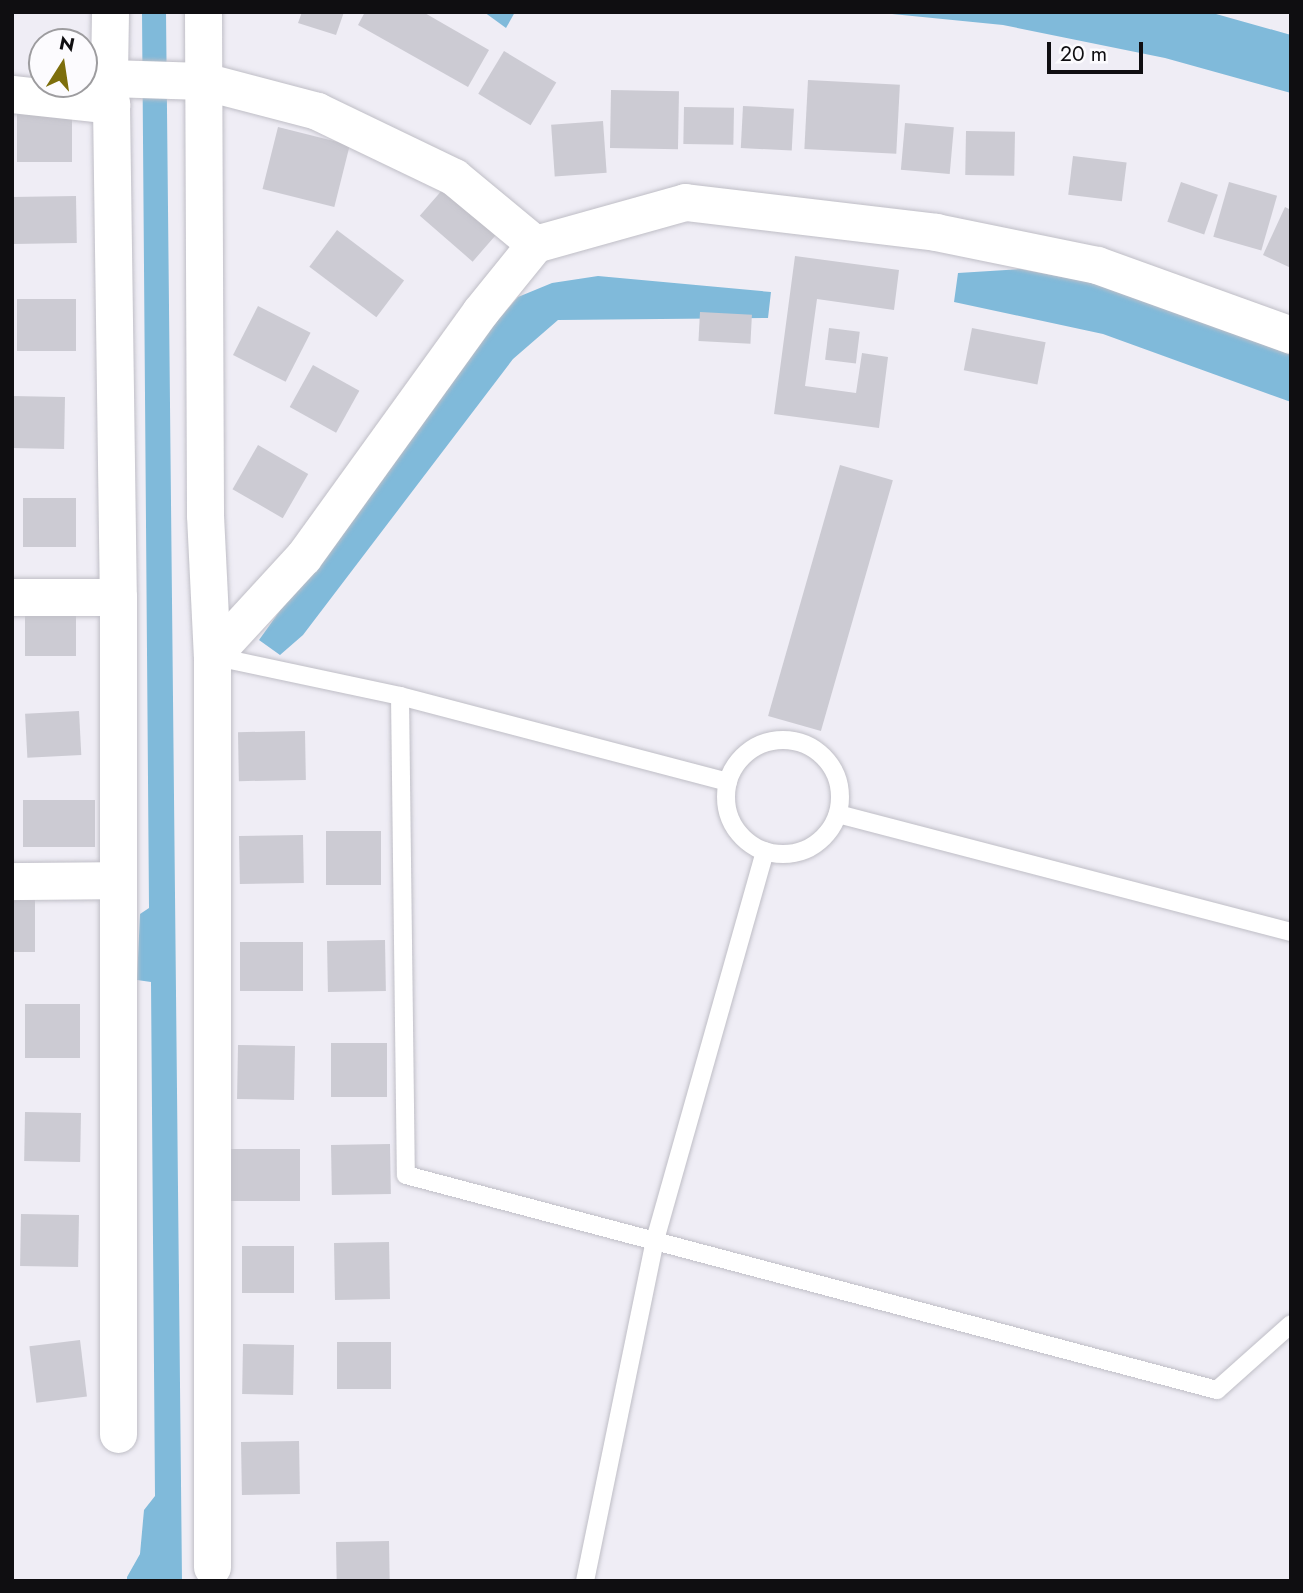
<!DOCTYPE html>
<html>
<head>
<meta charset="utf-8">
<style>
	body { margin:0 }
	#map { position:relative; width:1303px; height:1593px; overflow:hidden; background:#efedf5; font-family:Jost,sans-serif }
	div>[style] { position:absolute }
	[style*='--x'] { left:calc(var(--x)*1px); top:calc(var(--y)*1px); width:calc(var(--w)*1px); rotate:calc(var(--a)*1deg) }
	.water>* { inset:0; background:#80bada }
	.building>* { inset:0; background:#cccbd3; transform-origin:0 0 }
	.roads { filter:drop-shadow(0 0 2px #bfbec6) drop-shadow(0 0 2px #bfbec6) }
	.service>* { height:18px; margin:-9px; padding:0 9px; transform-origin:9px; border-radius:9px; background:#fff }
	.service>.ring { margin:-9px; padding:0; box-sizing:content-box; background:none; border:18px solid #fff; border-radius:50% }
	.minor>* { height:37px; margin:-18.5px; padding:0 18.5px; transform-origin:18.5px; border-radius:18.5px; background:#fff }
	span { translate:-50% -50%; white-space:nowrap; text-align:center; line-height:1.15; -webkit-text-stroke:5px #fcfbfe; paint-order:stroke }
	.frame { position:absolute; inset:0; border:14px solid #0f0e11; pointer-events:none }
	.north { position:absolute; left:28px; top:28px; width:70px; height:70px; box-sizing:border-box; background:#fcfbfe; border:2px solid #9d9c9f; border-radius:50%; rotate:12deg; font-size:19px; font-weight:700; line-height:28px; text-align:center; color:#0f0e11 }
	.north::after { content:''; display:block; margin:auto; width:24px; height:32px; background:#7d6e0c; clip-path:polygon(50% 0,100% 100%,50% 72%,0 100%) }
	.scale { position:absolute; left:1047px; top:42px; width:96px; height:32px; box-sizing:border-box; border:4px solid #0f0e11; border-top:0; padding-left:9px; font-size:21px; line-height:24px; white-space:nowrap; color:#0f0e11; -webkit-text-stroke:5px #fcfbfe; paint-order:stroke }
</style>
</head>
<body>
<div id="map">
	<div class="water">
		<i style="clip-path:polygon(142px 12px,166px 12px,182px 1581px,127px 1581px,127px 1577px,140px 1554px,144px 1510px,155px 1496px,151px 982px,137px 980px,140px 914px,149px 908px)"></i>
		<i style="clip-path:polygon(484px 12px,515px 12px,506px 28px)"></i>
		<i style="clip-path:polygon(872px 12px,1209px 12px,1291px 35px,1291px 93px,1165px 58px,1003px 25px)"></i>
		<i style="clip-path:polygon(1020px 269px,1110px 286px,1291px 355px,1291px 402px,1103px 334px,954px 302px,958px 273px)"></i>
		<i style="clip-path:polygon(598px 276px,771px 292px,768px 318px,558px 320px,513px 359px,303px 635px,280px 655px,259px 640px,440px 387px,518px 297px,552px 283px)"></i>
	</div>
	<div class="building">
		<i style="clip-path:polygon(302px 12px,344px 12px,336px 35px,298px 23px)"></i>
		<i style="clip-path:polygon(365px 12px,423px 12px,489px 50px,468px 87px,358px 25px)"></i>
		<i style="left:504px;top:51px;width:61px;height:50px;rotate:31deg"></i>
		<i style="left:808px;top:80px;width:92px;height:69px;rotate:3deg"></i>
		<i style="left:611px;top:90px;width:68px;height:58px;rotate:1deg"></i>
		<i style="left:743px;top:106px;width:51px;height:42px;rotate:3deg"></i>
		<i style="left:684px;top:107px;width:50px;height:37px;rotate:1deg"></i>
		<i style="left:17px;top:108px;width:55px;height:54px"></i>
		<i style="left:603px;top:121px;width:52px;height:52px;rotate:86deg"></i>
		<i style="left:905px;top:123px;width:49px;height:47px;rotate:5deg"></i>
		<i style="left:278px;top:127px;width:74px;height:64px;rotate:14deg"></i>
		<i style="left:966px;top:131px;width:49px;height:44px;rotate:1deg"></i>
		<i style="left:1073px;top:156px;width:54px;height:39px;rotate:7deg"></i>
		<i style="left:450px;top:181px;width:70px;height:46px;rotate:41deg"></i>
		<i style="left:1181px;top:182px;width:39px;height:42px;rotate:19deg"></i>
		<i style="left:1229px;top:182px;width:50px;height:57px;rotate:16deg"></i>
		<i style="left:76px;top:196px;width:47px;height:64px;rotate:89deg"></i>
		<i style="clip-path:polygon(1285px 207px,1291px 210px,1291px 268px,1263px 255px)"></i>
		<i style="left:337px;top:230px;width:84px;height:46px;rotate:37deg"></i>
		<i style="clip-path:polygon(795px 256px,899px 270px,894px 310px,817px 299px,805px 386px,856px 393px,862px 353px,888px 357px,879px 428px,774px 414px)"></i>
		<i style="left:17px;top:299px;width:59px;height:52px"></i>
		<i style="left:258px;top:306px;width:59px;height:55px;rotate:27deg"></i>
		<i style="left:700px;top:312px;width:52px;height:29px;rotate:3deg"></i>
		<i style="left:829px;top:328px;width:31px;height:32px;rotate:7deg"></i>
		<i style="left:972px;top:328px;width:75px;height:43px;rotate:11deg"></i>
		<i style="left:313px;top:365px;width:53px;height:48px;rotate:29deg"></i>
		<i style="left:12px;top:396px;width:53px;height:52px;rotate:1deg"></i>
		<i style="left:258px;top:445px;width:58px;height:51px;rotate:30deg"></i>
		<i style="left:840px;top:465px;width:55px;height:261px;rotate:16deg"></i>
		<i style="left:23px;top:498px;width:53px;height:49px"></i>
		<i style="left:25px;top:607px;width:51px;height:49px"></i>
		<i style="left:79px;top:711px;width:44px;height:54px;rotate:87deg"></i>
		<i style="left:305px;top:731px;width:49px;height:67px;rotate:89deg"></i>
		<i style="left:23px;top:800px;width:72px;height:47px"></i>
		<i style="left:326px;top:831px;width:55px;height:54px"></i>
		<i style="left:303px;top:835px;width:48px;height:64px;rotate:89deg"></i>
		<i style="left:35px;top:897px;width:55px;height:23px;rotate:90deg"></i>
		<i style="left:385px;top:940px;width:51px;height:58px;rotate:89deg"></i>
		<i style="left:240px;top:942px;width:63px;height:49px"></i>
		<i style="left:25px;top:1004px;width:55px;height:54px"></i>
		<i style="left:387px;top:1043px;width:54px;height:56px;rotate:90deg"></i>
		<i style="left:238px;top:1045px;width:57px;height:54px;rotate:1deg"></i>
		<i style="left:25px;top:1112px;width:56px;height:49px;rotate:1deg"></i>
		<i style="left:390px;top:1144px;width:50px;height:59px;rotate:89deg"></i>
		<i style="left:231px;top:1149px;width:69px;height:52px"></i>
		<i style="left:21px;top:1214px;width:58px;height:52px;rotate:1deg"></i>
		<i style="left:389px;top:1242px;width:57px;height:55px;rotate:89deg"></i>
		<i style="left:242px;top:1246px;width:52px;height:47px"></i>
		<i style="left:80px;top:1340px;width:57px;height:51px;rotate:83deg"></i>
		<i style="left:391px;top:1342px;width:47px;height:54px;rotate:90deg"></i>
		<i style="left:243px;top:1344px;width:51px;height:50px;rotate:1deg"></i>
		<i style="left:299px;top:1441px;width:53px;height:58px;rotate:89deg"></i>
		<i style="left:389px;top:1541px;width:40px;height:53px;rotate:89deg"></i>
	</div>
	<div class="roads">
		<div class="service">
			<i style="--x:212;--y:656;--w:192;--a:12"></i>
			<i style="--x:400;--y:696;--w:339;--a:14.7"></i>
			<i style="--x:400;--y:696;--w:479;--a:89.3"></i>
			<i style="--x:406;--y:1175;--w:839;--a:14.85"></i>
			<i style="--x:1217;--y:1390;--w:99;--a:-41.7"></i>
			<i class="ring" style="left:726px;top:740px;width:96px;height:96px"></i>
			<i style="--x:838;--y:814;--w:468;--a:14.6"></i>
			<i style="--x:585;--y:1581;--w:348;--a:-78.4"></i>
			<i style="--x:655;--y:1240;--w:404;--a:-74.2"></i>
		</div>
		<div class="minor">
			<i style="--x:110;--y:12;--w:66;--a:90.9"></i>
			<i style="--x:109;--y:78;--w:94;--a:1.8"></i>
			<i style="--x:203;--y:81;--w:118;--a:14.7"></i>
			<i style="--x:317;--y:111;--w:152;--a:25.7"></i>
			<i style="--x:454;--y:177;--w:105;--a:39.6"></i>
			<i style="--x:535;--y:244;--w:87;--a:129"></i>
			<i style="--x:480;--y:312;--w:302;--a:125.8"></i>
			<i style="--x:303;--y:557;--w:134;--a:132.6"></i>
			<i style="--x:203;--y:12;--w:503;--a:89.77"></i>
			<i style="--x:205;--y:515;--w:141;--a:87.2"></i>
			<i style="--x:212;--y:656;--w:911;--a:90"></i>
			<i style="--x:12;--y:94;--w:100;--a:6.3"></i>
			<i style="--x:111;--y:105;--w:22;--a:-95"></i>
			<i style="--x:111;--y:105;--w:492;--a:89.2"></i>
			<i style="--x:118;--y:597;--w:837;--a:90"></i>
			<i style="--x:535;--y:244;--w:156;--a:-15.6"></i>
			<i style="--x:685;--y:202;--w:253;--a:6.8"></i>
			<i style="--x:936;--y:232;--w:164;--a:11.6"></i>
			<i style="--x:1097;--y:265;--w:206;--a:19.8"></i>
			<i style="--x:12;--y:597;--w:106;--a:0"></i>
			<i style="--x:12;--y:881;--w:105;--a:-0.5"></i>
		</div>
	</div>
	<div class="frame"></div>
	<div class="north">N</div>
	<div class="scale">20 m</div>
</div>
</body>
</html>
